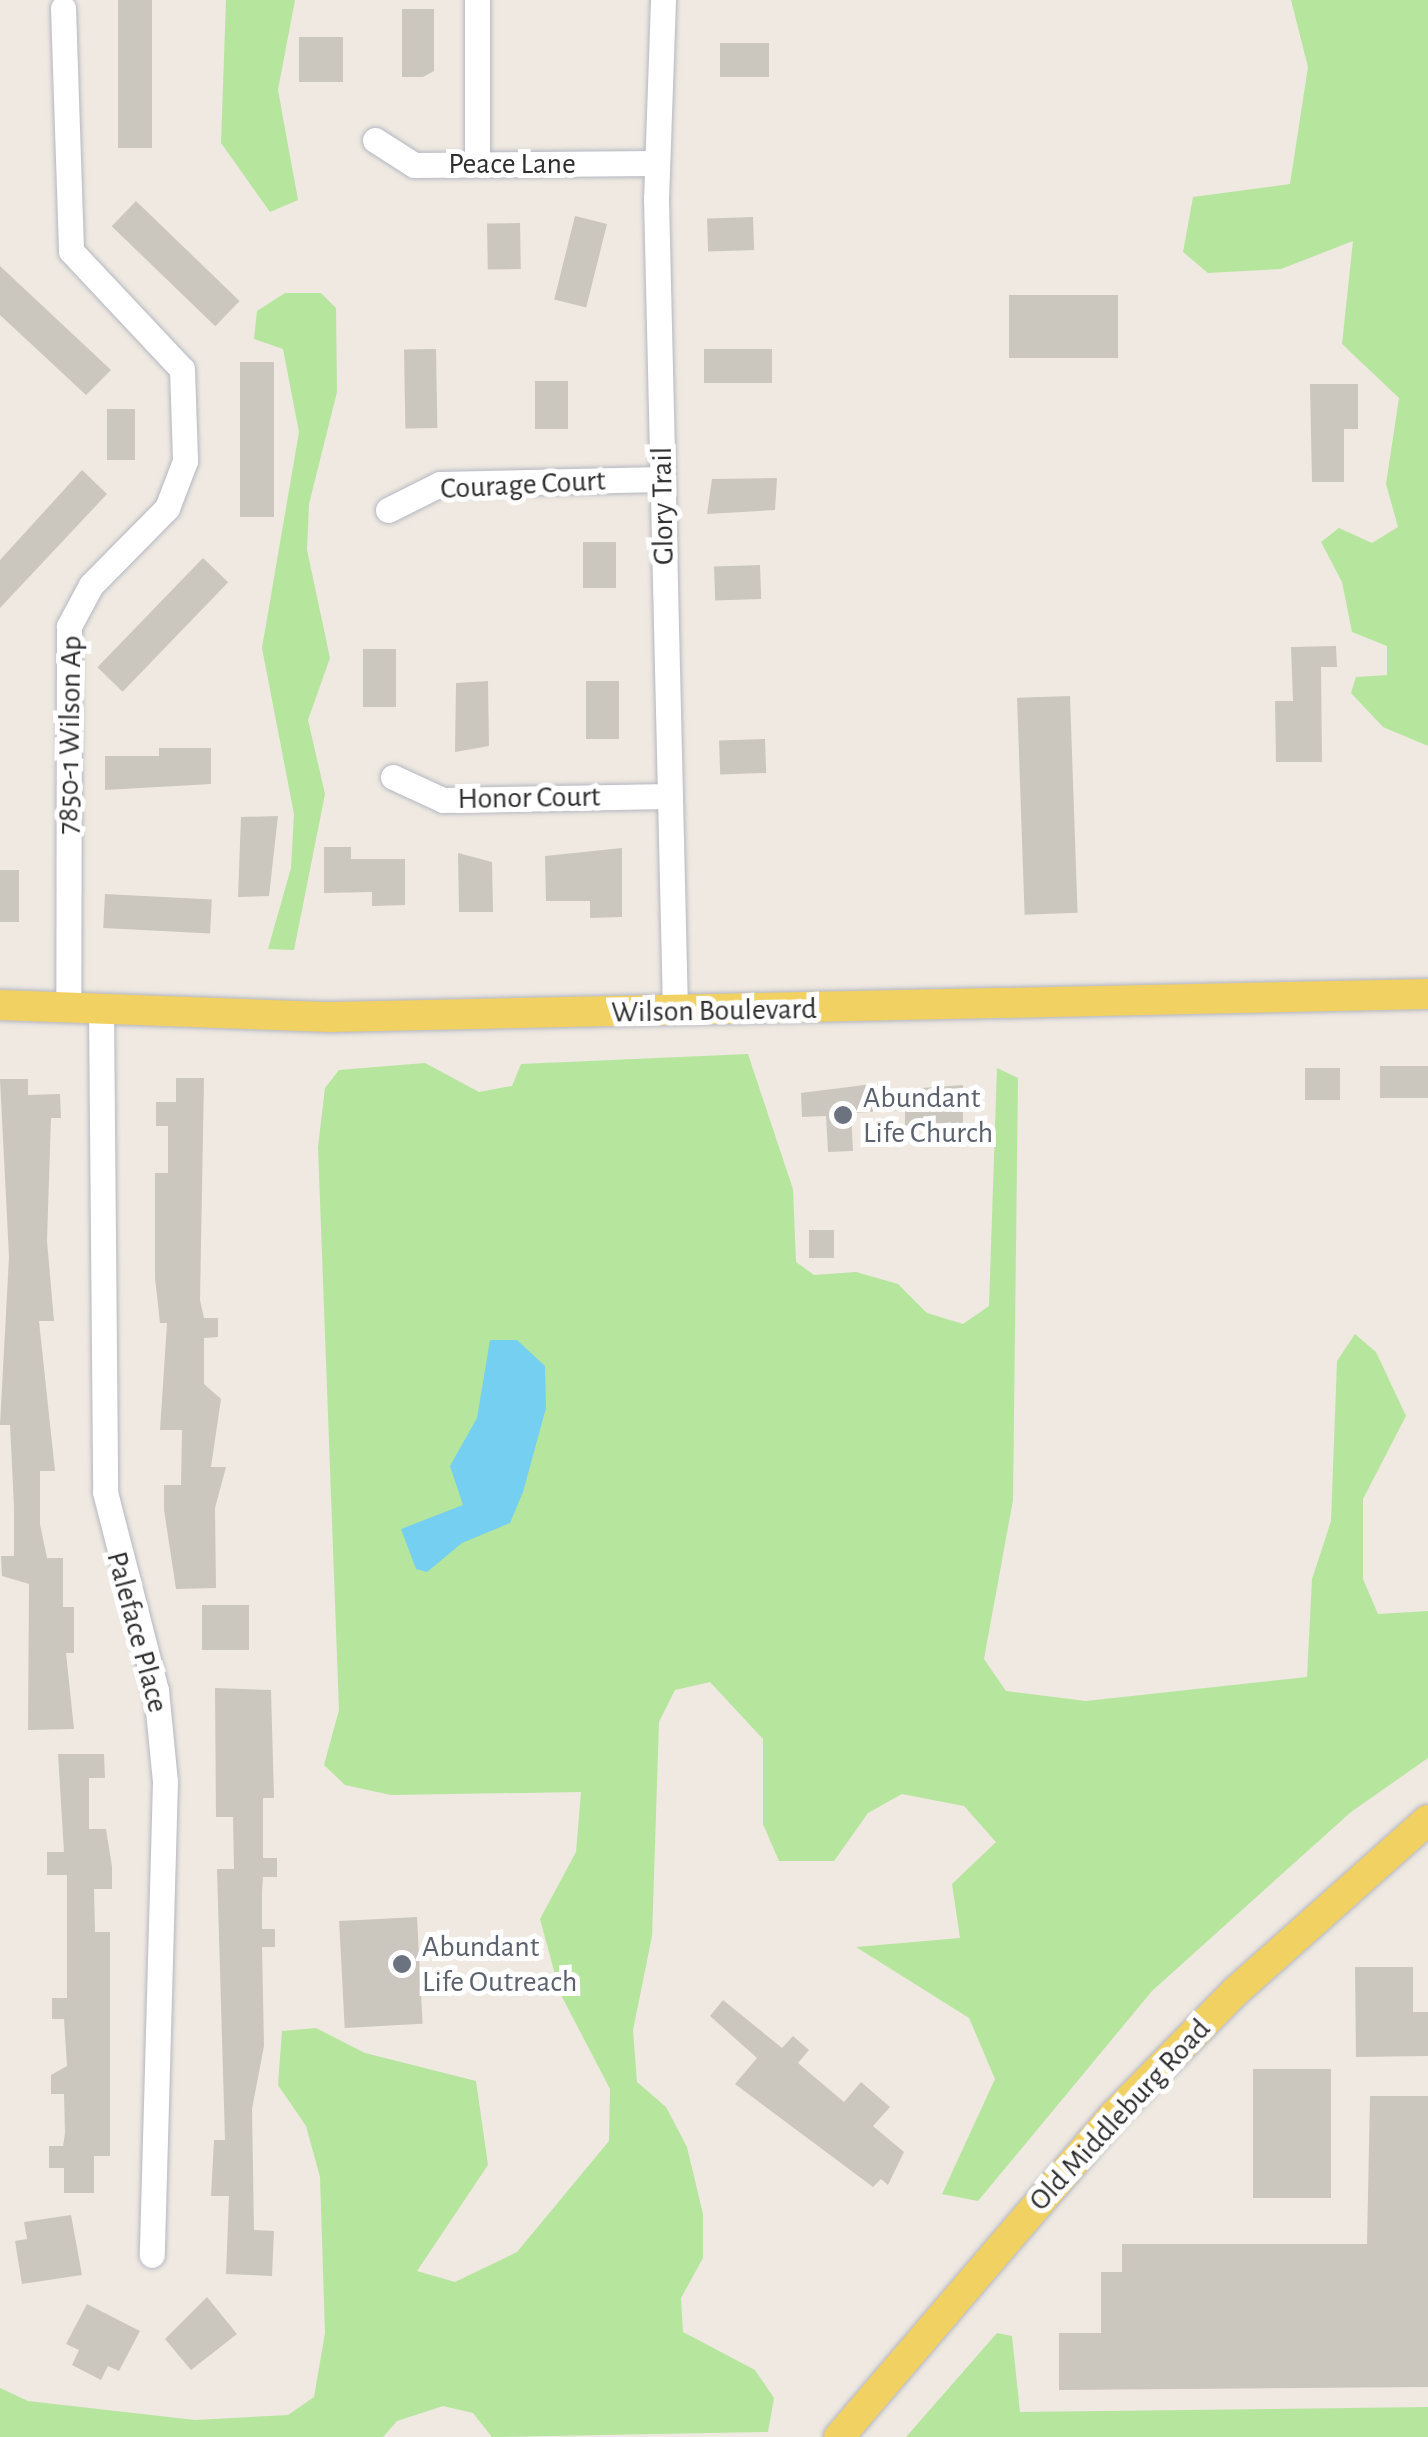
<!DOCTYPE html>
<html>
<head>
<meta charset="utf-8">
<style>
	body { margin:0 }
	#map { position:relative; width:1428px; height:2437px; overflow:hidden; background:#efe9e1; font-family:"Alegreya Sans",sans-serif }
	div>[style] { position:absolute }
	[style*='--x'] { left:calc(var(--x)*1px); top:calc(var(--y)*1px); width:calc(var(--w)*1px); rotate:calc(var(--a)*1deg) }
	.green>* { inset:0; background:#b6e59e }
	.water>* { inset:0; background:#75cff0 }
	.building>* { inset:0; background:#cbc7bf; transform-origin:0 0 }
	.roads { filter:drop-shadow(0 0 2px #b4b7c1) drop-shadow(0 0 2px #b4b7c1) }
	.minor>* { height:25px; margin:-12.5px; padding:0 12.5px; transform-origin:12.5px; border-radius:12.5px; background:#fff }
	.major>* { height:30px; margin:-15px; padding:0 15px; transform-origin:15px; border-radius:15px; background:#f2d163 }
	.dots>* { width:28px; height:28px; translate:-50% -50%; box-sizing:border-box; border:5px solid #fff; border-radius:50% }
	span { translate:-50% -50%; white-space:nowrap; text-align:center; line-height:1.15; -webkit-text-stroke:10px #fff; paint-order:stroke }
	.street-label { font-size:30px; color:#2e2e2e }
	.worship-label { font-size:30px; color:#5b616d }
	.left { translate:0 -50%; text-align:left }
</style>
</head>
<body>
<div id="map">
	<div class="green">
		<i style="clip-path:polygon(226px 0,295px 0,278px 90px,298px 200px,270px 212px,221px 143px)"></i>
		<i style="clip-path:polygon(1291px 0,1428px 0,1428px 746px,1383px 727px,1351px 693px,1356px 677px,1387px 675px,1387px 646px,1352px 632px,1342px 582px,1321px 542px,1339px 528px,1372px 543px,1398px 527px,1386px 484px,1399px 398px,1342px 344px,1353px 241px,1281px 269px,1208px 273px,1183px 252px,1193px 197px,1290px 184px,1308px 67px)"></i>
		<i style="clip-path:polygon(285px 293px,321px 293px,336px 308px,337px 392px,309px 504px,307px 550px,330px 658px,308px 720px,325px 794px,294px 950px,268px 949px,291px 868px,294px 814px,262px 648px,299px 432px,283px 349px,254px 339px,257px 311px)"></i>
		<i style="clip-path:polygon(748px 1054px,793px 1189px,796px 1262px,814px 1275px,856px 1272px,898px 1284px,927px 1313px,963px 1324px,989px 1306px,997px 1068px,1018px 1078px,1013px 1500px,984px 1659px,1006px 1691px,1086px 1701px,1307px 1677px,1312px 1579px,1331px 1521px,1337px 1361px,1355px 1334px,1376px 1352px,1406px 1416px,1363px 1499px,1363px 1579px,1378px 1614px,1428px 1611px,1428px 1758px,1351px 1812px,1152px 1991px,978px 2201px,942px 2194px,995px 2079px,969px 2018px,856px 1947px,960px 1938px,952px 1884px,996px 1842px,964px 1806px,902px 1794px,868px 1813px,834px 1861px,779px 1861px,763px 1824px,763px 1739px,710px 1682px,675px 1690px,659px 1722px,652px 1936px,633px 2030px,637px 2082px,666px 2107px,687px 2147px,703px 2214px,703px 2258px,681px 2298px,683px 2332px,755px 2370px,774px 2398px,768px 2432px,492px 2437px,473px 2413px,443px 2406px,397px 2421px,383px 2437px,0 2437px,0 2388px,28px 2401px,195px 2420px,288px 2415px,314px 2397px,325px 2333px,320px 2177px,306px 2126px,278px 2085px,282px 2031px,316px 2028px,365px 2053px,476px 2081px,488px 2165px,417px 2271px,455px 2282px,517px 2252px,609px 2141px,610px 2089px,560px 1993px,540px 1919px,576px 1852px,581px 1792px,391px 1795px,345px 1785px,324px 1765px,339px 1710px,318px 1147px,325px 1088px,339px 1070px,425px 1063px,479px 1092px,512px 1086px,521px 1064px)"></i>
		<i style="clip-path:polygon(997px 2333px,1012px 2336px,1020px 2412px,1428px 2407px,1428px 2437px,906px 2437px)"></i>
	</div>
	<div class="water">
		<i style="clip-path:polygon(490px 1340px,517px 1340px,545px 1366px,546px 1408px,523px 1492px,510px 1523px,462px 1543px,427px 1572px,416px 1569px,401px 1529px,463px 1505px,450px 1466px,477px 1418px)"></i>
	</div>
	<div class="building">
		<i style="left:118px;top:0;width:34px;height:148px"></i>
		<i style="clip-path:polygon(402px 9px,434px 9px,434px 71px,423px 77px,402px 77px)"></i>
		<i style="left:299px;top:37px;width:44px;height:45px"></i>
		<i style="left:720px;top:43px;width:49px;height:34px"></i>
		<i style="left:136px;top:201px;width:144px;height:35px;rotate:44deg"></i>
		<i style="left:575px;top:216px;width:33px;height:86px;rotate:14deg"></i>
		<i style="left:753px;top:217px;width:33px;height:46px;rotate:88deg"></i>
		<i style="left:520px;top:223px;width:46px;height:33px;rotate:89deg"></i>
		<i style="clip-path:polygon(0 266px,111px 370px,86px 395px,0 315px)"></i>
		<i style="left:1009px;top:295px;width:109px;height:63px"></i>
		<i style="left:436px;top:349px;width:79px;height:32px;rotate:89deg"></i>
		<i style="left:704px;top:349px;width:68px;height:34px"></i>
		<i style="left:240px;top:362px;width:34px;height:155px"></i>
		<i style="left:535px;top:381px;width:33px;height:48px"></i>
		<i style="clip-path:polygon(1310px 384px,1358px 384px,1358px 429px,1344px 429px,1344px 482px,1312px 482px)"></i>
		<i style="left:107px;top:409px;width:28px;height:51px"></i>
		<i style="clip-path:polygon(82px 470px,107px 494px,0 608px,0 560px)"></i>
		<i style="clip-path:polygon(777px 478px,775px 510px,707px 514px,712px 479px)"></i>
		<i style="left:583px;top:542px;width:33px;height:46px"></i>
		<i style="left:203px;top:558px;width:35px;height:152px;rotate:44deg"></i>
		<i style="left:760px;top:565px;width:34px;height:46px;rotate:88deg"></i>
		<i style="clip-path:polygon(1336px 646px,1337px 667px,1321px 667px,1322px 762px,1276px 762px,1275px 701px,1293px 701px,1291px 647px)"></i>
		<i style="left:363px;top:649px;width:33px;height:58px"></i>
		<i style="clip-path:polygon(488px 681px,489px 746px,455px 752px,456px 683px)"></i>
		<i style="left:586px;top:681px;width:33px;height:58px"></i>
		<i style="left:1070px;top:696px;width:217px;height:53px;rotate:88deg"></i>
		<i style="left:765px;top:739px;width:34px;height:46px;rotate:88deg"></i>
		<i style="clip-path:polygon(159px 748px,211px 748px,211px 784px,105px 790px,105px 756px,159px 756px)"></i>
		<i style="clip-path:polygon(278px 816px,269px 896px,238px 897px,241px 817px)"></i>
		<i style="clip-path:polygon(324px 847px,351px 847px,351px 859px,405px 859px,405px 905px,372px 906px,372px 892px,324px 893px)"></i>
		<i style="clip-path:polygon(622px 848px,622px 917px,590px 918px,590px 901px,546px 901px,545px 856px)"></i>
		<i style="clip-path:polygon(458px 853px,492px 862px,493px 912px,459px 912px)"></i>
		<i style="left:0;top:870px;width:19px;height:52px"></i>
		<i style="left:105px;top:894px;width:107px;height:34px;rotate:3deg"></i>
		<i style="left:1428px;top:1066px;width:32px;height:48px;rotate:90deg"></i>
		<i style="left:1305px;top:1068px;width:35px;height:32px"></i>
		<i style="clip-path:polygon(176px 1078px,204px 1078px,200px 1300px,204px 1318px,218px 1318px,218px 1337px,204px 1338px,204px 1384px,221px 1399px,211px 1467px,226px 1467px,215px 1508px,216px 1588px,176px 1589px,164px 1510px,164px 1485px,181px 1485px,182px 1430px,160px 1430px,167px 1323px,160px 1323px,155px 1278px,155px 1173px,168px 1173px,168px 1126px,156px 1126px,156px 1102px,176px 1102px)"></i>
		<i style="clip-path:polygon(0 1079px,28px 1079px,28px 1095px,60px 1094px,61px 1118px,51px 1118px,47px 1241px,54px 1321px,39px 1321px,55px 1471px,40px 1471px,40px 1524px,47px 1558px,63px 1558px,63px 1607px,74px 1607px,74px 1653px,66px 1653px,74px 1729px,28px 1730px,29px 1584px,2px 1576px,1px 1556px,14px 1556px,14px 1507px,10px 1425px,0 1425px,9px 1257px)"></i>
		<i style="clip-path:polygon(880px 1083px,880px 1091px,963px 1085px,963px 1133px,905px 1125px,905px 1110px,851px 1113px,853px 1151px,828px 1152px,826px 1116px,802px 1117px,801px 1093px)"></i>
		<i style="left:809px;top:1230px;width:25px;height:28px"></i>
		<i style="left:202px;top:1605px;width:47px;height:45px"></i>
		<i style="clip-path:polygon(215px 1688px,271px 1690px,274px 1798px,263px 1798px,263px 1858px,277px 1858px,277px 1877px,263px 1877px,262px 1892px,262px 1929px,275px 1929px,275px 1947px,262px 1947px,264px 2046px,252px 2109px,254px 2230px,274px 2231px,272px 2276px,226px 2274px,229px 2196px,211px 2196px,214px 2140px,225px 2140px,217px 1869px,234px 1869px,233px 1817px,216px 1817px)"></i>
		<i style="clip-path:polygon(58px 1754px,104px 1754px,105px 1778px,89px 1778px,89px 1829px,106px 1829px,112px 1867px,112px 1889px,94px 1889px,95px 1932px,110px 1932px,110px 2156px,94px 2156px,94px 2193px,64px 2193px,64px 2168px,49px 2168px,49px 2146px,63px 2146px,65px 2133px,64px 2094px,51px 2094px,51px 2075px,67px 2066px,64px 2019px,52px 2019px,52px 1998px,67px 1998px,67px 1875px,47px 1875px,47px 1852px,64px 1852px)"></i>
		<i style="left:417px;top:1917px;width:107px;height:78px;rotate:87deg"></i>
		<i style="clip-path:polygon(1355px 1967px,1413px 1967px,1413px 2012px,1428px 2012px,1428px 2056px,1356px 2057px)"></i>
		<i style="clip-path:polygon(723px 2000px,782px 2048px,793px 2036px,809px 2050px,798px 2063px,844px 2102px,861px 2082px,890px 2107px,873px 2126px,904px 2152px,888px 2185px,881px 2179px,873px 2187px,735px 2084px,757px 2058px,710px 2016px)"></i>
		<i style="left:1253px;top:2069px;width:78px;height:129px"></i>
		<i style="clip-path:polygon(1370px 2096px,1428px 2096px,1428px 2387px,1059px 2390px,1059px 2333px,1101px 2333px,1101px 2272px,1122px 2272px,1122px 2244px,1367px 2244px)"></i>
		<i style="clip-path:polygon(71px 2215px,82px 2275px,22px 2284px,15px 2241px,27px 2239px,24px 2222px)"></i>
		<i style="clip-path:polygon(207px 2297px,237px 2334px,191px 2370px,165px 2339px)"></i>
		<i style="clip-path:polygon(87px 2304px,140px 2331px,119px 2371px,108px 2366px,101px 2380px,72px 2365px,79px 2350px,66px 2344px)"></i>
	</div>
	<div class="roads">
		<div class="minor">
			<i style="--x:663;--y:0;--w:198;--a:92"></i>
			<i style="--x:656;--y:198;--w:814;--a:88.66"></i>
			<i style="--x:63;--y:8;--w:243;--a:88.1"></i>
			<i style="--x:71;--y:251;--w:162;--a:46.8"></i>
			<i style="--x:182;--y:369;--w:92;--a:88.1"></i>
			<i style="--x:185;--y:461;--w:50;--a:111"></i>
			<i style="--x:167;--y:508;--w:108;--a:134.6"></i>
			<i style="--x:91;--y:585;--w:47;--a:118.2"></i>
			<i style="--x:69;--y:626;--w:382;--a:90.1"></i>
			<i style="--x:375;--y:140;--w:46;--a:32.7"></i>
			<i style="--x:414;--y:165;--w:242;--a:-0.5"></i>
			<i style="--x:477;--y:164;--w:164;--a:-90"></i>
			<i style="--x:388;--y:510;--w:58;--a:-26.6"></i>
			<i style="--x:440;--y:484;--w:222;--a:-1.3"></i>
			<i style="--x:393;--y:777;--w:55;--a:24.7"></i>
			<i style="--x:443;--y:800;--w:227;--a:-1"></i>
			<i style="--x:101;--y:1009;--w:483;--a:89.5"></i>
			<i style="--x:105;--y:1492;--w:204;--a:75.6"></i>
			<i style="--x:156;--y:1690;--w:91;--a:84.4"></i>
			<i style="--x:165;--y:1781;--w:474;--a:91.6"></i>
		</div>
		<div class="major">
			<i style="--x:0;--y:1005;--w:331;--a:2.1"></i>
			<i style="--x:331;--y:1017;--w:1097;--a:-1.2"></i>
			<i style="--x:839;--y:2437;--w:422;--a:-49.5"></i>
			<i style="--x:1113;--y:2116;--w:175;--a:-45.5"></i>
			<i style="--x:1236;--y:1991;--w:257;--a:-41.7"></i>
		</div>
	</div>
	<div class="dots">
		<i style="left:843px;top:1115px;background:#6b7280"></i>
		<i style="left:402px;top:1964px;background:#6b7280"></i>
	</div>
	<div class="street-label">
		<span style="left:512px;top:164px">Peace Lane</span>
		<span style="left:523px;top:485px;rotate:-3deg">Courage Court</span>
		<span style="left:663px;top:506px;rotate:-91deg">Glory Trail</span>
		<span style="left:70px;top:735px;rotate:-89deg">7850-1 Wilson Ap</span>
		<span style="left:529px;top:798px;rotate:-1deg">Honor Court</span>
		<span style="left:714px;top:1011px;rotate:-1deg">Wilson Boulevard</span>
		<span style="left:137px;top:1632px;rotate:75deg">Paleface Place</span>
		<span style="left:1120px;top:2115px;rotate:-47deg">Old Middleburg Road</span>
	</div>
	<div class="worship-label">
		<span class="left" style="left:863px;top:1115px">Abundant<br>Life Church</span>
		<span class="left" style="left:422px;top:1964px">Abundant<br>Life Outreach</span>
	</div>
</div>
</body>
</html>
